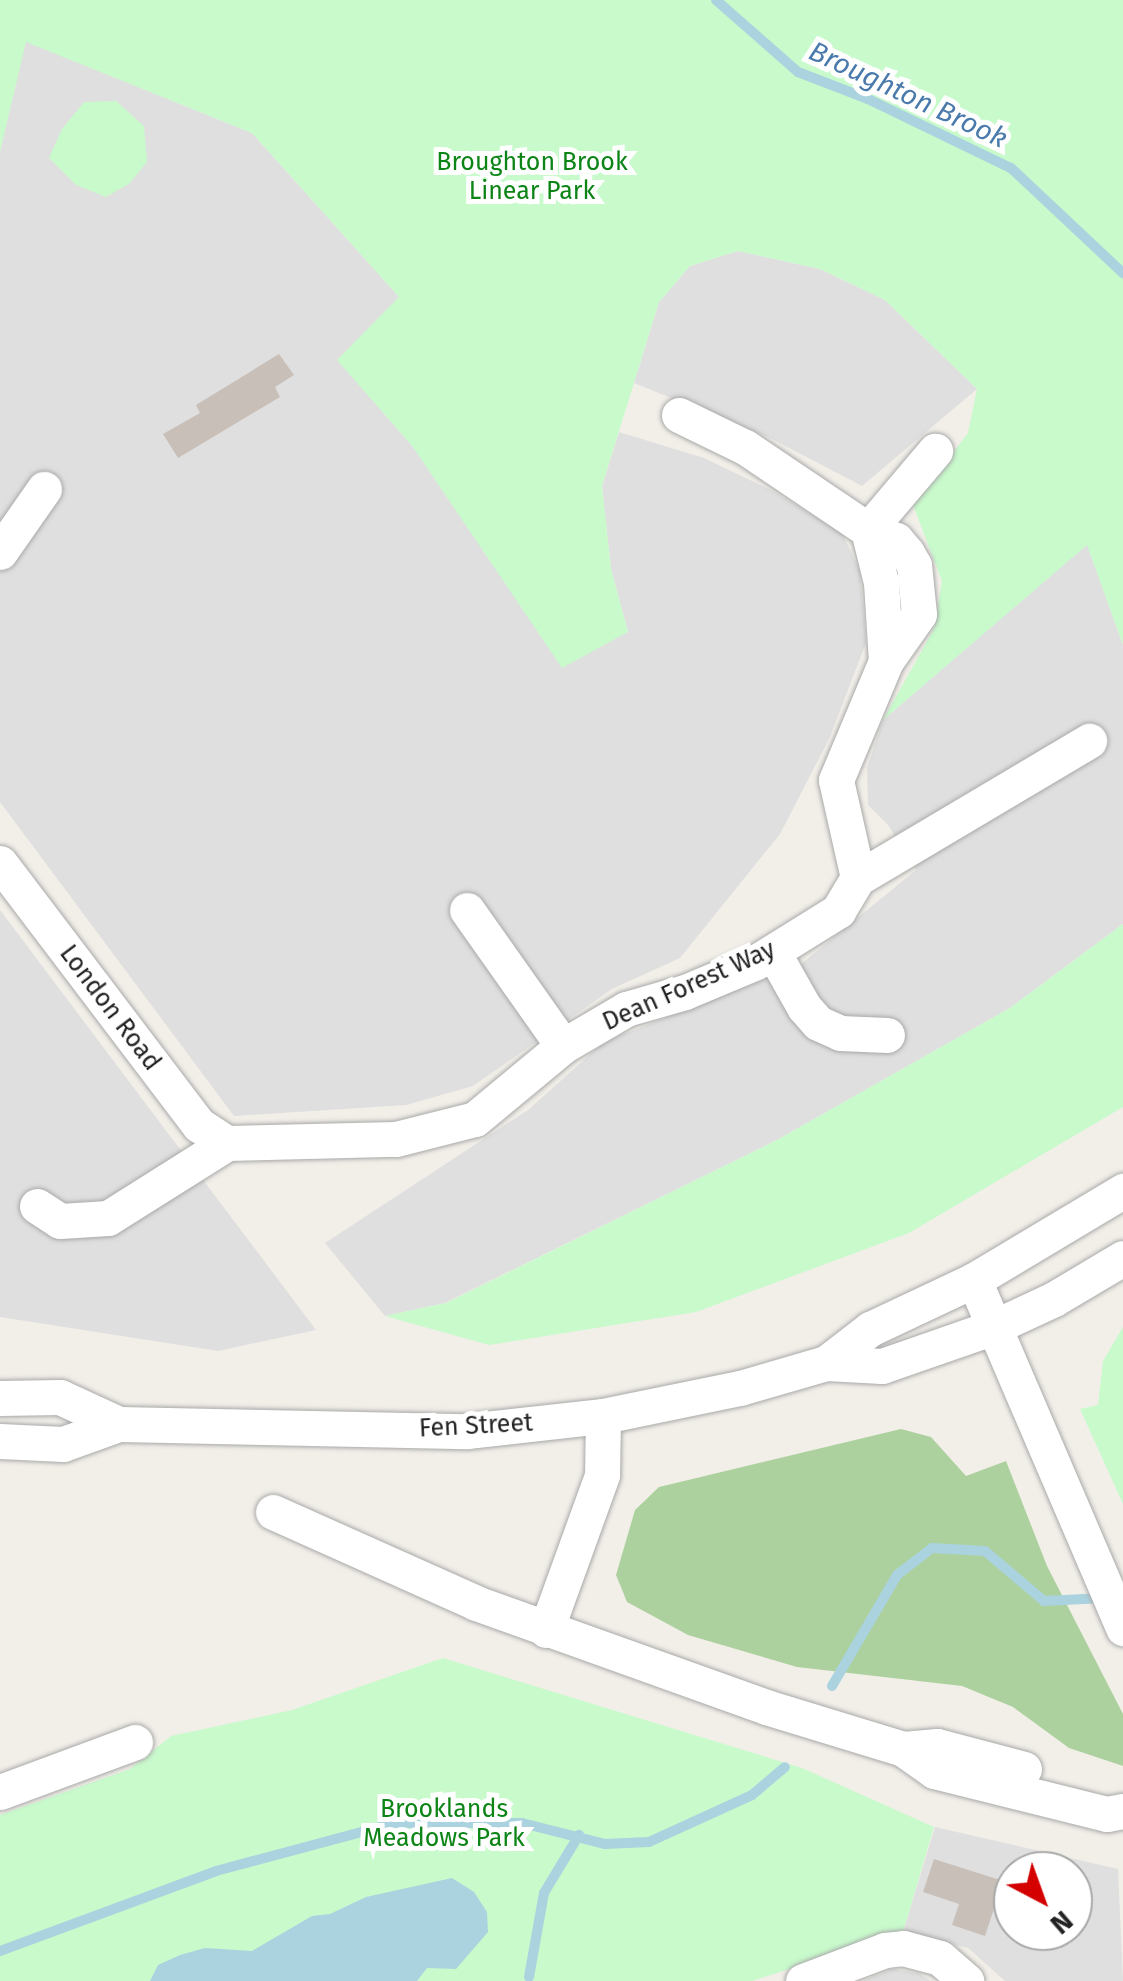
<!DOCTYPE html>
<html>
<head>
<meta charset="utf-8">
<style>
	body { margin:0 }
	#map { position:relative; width:1123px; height:1981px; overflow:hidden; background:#f2efe9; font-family:"Fira Sans",sans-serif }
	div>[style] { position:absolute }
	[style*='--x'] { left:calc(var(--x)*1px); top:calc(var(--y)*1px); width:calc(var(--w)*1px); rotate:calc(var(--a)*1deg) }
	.residential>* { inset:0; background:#e0dfdf }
	.forest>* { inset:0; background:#add19e }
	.park>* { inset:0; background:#c8facc }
	.water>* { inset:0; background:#aad3df }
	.stream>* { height:10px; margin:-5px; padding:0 5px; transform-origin:5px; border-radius:5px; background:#aad3df }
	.building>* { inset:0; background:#c7bfb8 }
	.roads { filter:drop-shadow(0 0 2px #a9a9a9) drop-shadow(0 0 2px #a9a9a9) }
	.minor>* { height:35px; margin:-17.5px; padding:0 17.5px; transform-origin:17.5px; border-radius:17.5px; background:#fff }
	span { translate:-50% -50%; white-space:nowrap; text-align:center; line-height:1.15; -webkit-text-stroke:10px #fff; paint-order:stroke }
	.park-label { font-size:25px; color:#0c8416 }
	.street-label { font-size:25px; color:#222 }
	.water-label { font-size:28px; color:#4a7aab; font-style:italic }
	.north { position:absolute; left:993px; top:1851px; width:100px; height:100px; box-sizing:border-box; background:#fff; border:2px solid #a7a7a7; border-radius:50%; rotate:139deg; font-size:28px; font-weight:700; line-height:40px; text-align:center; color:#222 }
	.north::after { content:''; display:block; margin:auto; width:35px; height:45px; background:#d40000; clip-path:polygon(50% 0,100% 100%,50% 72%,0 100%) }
</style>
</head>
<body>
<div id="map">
	<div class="residential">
		<i style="clip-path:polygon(25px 41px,252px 133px,400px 298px,338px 360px,413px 447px,628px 632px,611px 569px,602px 486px,619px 432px,704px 458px,771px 490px,842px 533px,860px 571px,866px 643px,829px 739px,780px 834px,680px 958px,612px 989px,473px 1086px,406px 1105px,234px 1116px,0 802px,0 152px)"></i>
		<i style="clip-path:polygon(738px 251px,820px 269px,885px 300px,977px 389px,862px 486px,770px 438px,634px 383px,659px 302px,690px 266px)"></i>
		<i style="clip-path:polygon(1087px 544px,1123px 645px,1123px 924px,1010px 1008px,777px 1140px,445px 1303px,385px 1316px,325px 1243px,528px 1110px,604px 1042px,800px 965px,916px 870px,888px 825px,868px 805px,867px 768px,883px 720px)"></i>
		<i style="clip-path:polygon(0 910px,316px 1330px,218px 1351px,0 1317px)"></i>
		<i style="clip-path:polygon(evenodd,935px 1827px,1118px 1869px,1123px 1981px,1005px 1981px,968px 1948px,903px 1932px,935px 1827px,1013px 1871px,1073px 1871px,1073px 1931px,1013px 1931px,1013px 1871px)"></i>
		<i style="clip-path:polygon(893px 1969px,918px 1973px,931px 1981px,862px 1981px)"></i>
	</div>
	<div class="forest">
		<i style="clip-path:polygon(901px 1429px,931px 1437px,966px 1476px,1006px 1461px,1047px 1566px,1123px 1714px,1123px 1766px,1069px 1748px,1013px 1707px,962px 1686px,797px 1667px,688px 1635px,627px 1602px,616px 1575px,635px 1510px,659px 1487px)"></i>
	</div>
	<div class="park">
		<i style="clip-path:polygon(0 0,1123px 0,1123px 645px,1087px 545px,883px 720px,934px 629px,942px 581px,913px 505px,968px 433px,977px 389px,885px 300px,820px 269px,738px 251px,690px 266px,659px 302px,602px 486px,611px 569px,628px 632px,562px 668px,413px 447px,337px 360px,399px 297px,252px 133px,26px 42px,0 152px)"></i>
		<i style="clip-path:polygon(116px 101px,144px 126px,147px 162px,130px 183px,106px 197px,76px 185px,49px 158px,62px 129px,84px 102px)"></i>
		<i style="clip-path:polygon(1123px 924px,1123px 1107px,909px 1233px,696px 1312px,489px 1345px,385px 1316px,446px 1303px,777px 1140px,1010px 1008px)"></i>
		<i style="clip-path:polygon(1123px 1327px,1123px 1504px,1080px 1409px,1098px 1405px,1103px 1361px)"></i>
		<i style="clip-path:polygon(443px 1658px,802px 1768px,934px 1827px,903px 1932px,752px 1981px,0 1981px,0 1815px,130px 1769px,171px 1736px,292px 1710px)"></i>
	</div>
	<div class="water">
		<i style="clip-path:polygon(452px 1878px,474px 1892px,487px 1912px,488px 1932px,456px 1969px,427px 1968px,417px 1981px,150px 1981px,158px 1965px,180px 1955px,205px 1948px,252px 1951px,312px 1916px,330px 1914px,366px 1897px)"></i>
	</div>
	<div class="stream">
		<i style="--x:716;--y:0;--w:109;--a:41.3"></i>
		<i style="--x:798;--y:72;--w:75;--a:21.1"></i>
		<i style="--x:868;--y:99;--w:159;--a:25.8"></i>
		<i style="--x:1011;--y:168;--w:154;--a:43.2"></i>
		<i style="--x:832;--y:1686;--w:129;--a:-59.6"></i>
		<i style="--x:897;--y:1575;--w:44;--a:-37.6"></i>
		<i style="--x:932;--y:1548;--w:53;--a:3.2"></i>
		<i style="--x:985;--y:1551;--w:77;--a:40.3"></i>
		<i style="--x:1044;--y:1601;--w:60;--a:-2.9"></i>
		<i style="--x:0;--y:1951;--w:230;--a:-20.3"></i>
		<i style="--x:216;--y:1871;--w:185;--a:-15"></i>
		<i style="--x:395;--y:1823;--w:127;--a:0"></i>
		<i style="--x:522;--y:1823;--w:86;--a:14.2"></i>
		<i style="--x:605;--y:1844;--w:44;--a:-2.6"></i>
		<i style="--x:649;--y:1842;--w:113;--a:-24.5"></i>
		<i style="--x:752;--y:1795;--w:43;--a:-40.3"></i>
		<i style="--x:529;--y:1977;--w:85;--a:-79.9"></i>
		<i style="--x:544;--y:1893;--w:68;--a:-58.9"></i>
	</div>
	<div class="building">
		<i style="clip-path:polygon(279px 354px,294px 375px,275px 387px,280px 397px,178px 458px,163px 434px,200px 413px,196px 405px)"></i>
		<i style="clip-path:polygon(934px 1859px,1003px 1881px,985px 1936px,952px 1925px,959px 1904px,923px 1892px)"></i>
	</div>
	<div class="roads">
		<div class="minor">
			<i style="--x:679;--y:415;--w:73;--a:25.9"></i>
			<i style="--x:745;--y:447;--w:148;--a:34"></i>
			<i style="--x:868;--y:530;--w:104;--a:-49.7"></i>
			<i style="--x:0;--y:552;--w:77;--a:-55.1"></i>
			<i style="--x:0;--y:863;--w:329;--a:52.8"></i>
			<i style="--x:199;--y:1125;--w:33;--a:33"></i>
			<i style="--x:858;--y:878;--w:100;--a:-102.7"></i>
			<i style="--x:836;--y:780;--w:129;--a:-67.2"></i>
			<i style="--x:886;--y:661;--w:57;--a:-54.9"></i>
			<i style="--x:919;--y:614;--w:49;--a:-95.8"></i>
			<i style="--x:914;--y:565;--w:14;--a:-120"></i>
			<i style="--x:907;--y:553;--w:17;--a:-130"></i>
			<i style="--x:896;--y:540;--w:30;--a:-160"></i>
			<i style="--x:868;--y:530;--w:54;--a:76"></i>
			<i style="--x:881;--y:582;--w:79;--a:86.4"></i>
			<i style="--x:467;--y:910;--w:166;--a:54.8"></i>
			<i style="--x:773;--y:952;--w:63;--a:60.6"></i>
			<i style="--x:804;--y:1007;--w:21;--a:49"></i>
			<i style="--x:818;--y:1023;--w:24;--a:24"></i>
			<i style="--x:840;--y:1033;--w:47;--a:2.4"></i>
			<i style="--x:227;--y:1143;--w:169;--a:-1.4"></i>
			<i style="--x:396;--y:1139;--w:81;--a:-14.2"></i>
			<i style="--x:475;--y:1119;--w:114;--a:-39.7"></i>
			<i style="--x:563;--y:1046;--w:73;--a:-30.4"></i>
			<i style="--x:626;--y:1009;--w:61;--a:-16.1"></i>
			<i style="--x:685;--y:992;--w:77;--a:-22.9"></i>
			<i style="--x:756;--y:962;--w:97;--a:-31.9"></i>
			<i style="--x:838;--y:911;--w:39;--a:-59"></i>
			<i style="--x:858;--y:878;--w:269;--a:-30.7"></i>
			<i style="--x:37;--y:1206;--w:27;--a:33"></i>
			<i style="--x:60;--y:1221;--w:48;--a:-3.6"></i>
			<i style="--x:108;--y:1218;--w:141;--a:-32.2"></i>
			<i style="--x:974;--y:1280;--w:379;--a:66.8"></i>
			<i style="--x:826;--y:1363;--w:56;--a:-37.7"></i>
			<i style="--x:870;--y:1329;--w:115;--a:-25.2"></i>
			<i style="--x:974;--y:1280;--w:174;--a:-30.9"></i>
			<i style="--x:0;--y:1398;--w:60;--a:-1"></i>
			<i style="--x:60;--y:1397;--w:65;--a:24.6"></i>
			<i style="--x:0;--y:1441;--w:63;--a:2.7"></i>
			<i style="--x:63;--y:1444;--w:59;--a:-19.7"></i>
			<i style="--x:119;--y:1424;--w:348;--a:1.2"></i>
			<i style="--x:467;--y:1431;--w:137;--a:-6.3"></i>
			<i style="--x:603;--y:1416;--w:140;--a:-11.6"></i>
			<i style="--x:740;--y:1388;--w:90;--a:-16.2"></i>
			<i style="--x:826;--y:1363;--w:56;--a:3.1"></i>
			<i style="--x:882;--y:1366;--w:119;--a:-19.2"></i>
			<i style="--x:994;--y:1327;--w:66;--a:-25"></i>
			<i style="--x:1054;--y:1299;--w:80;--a:-30.7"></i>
			<i style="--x:273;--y:1512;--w:222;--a:24.1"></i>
			<i style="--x:476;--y:1603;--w:308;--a:19.7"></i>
			<i style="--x:766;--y:1707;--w:143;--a:17"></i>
			<i style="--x:903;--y:1749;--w:38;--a:35"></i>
			<i style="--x:934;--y:1771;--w:178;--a:14"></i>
			<i style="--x:1107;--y:1814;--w:16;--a:-11"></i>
			<i style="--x:546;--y:1630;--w:165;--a:-70.1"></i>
			<i style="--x:602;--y:1475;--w:59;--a:-89"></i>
			<i style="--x:903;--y:1749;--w:34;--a:-5"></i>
			<i style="--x:937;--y:1746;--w:90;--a:14.8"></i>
			<i style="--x:0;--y:1792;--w:144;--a:-20.3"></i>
			<i style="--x:803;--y:1981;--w:88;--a:-20.7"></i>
			<i style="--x:885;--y:1950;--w:18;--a:-6"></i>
			<i style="--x:903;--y:1948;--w:38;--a:15"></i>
			<i style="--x:940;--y:1958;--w:35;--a:41"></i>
		</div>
	</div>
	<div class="park-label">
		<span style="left:532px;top:177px">Broughton Brook<br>Linear Park</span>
		<span style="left:444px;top:1824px">Brooklands<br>Meadows Park</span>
	</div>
	<div class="street-label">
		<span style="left:689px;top:986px;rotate:-24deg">Dean Forest Way</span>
		<span style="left:110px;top:1008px;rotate:53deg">London Road</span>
		<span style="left:476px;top:1426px;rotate:-3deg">Fen Street</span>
	</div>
	<div class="water-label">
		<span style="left:908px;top:95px;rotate:25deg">Broughton Brook</span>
	</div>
	<div class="north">N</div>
</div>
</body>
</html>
